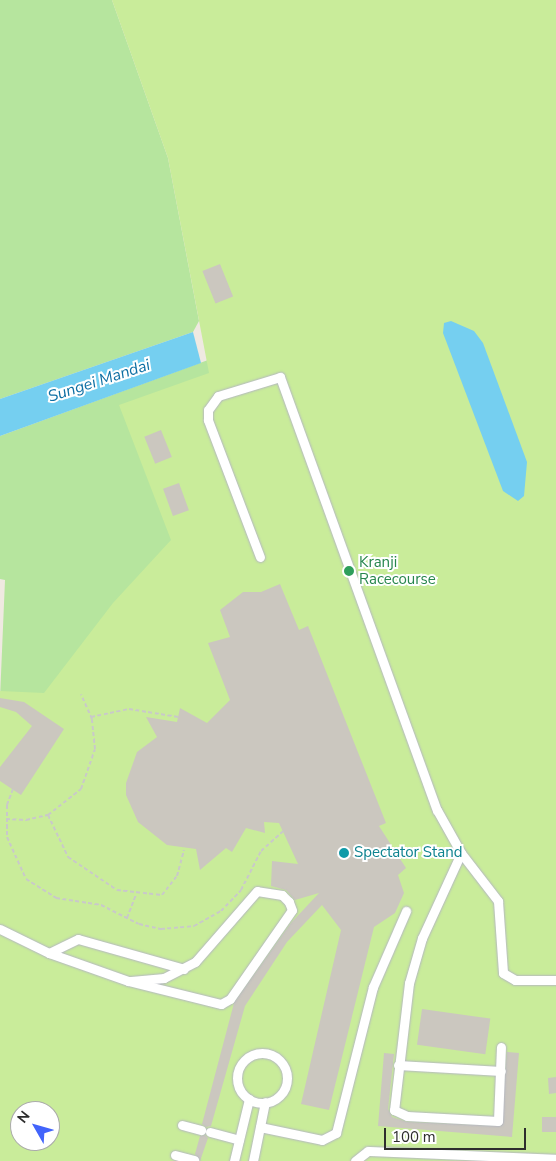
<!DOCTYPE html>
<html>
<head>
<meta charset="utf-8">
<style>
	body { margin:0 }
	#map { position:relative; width:556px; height:1161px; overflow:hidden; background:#efe9e1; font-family:"Nunito Sans",sans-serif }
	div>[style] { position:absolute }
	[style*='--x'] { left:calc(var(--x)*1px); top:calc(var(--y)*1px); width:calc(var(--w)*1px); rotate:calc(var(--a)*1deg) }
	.green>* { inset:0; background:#b6e59e }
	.pitch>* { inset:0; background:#c9ec9a }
	.water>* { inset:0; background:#75cff0 }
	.building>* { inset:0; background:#cbc7bf; transform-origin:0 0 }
	.path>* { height:2px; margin-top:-1px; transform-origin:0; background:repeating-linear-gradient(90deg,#c9c9c9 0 4px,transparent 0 6.5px) }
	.roads { filter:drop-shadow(0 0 1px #b4b7c1) drop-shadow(0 0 1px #b4b7c1) }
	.minor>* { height:9px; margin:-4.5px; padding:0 4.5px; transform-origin:4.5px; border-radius:4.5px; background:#fff }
	.minor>.ring { margin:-4.5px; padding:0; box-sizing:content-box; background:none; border:9px solid #fff; border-radius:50% }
	.dots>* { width:14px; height:14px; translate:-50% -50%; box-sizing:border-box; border:2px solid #fff; border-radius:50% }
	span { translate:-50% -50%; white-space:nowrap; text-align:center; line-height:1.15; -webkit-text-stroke:4px #fff; paint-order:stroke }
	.leisure-label { font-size:15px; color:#27864d }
	.left { translate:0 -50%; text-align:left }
	.culture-label { font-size:15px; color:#0d838f }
	.water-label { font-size:16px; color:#0d6fa3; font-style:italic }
	.north { position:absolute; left:10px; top:1101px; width:50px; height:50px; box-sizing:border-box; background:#fff; border:1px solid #ababab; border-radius:50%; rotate:308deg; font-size:14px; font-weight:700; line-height:20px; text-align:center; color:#2e2e2e }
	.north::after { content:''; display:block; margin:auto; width:18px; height:22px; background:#4264fb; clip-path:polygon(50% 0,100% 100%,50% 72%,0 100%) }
	.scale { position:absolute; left:384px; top:1128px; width:142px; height:22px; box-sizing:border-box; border:2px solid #2e2e2e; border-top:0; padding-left:6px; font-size:15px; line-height:18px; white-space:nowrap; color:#2e2e2e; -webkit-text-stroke:4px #fff; paint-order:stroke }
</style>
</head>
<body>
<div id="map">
	<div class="green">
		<i style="clip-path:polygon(0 0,112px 0,168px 158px,199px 321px,193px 332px,0 399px)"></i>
		<i style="clip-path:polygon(263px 340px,262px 565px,74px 694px,0 698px,5px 580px,0 579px,0 436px)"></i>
	</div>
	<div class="pitch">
		<i style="clip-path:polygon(evenodd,112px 0,556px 0,556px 1161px,0 1161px,0 691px,44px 693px,113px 603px,171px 540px,119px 405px,209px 373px,168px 158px,112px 0,20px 1111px,50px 1111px,50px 1141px,20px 1141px,20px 1111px)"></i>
	</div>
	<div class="water">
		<i style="clip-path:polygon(451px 321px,474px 331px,483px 343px,527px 462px,524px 496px,518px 501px,503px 491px,443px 333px,444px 323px)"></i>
		<i style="clip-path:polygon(193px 332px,201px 363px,0 436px,0 399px)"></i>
	</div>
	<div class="building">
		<i style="left:220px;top:264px;width:35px;height:19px;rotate:68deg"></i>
		<i style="left:161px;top:430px;width:29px;height:18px;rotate:68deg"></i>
		<i style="left:179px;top:483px;width:29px;height:17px;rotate:70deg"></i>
		<i style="clip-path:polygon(280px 584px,299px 630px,308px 626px,386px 823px,379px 826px,406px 868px,398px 875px,404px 893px,395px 913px,374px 927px,329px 1110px,301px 1104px,341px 930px,322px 905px,287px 942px,245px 1006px,211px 1126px,206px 1127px,202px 1124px,234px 1003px,291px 923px,319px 893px,295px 900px,286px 890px,271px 886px,272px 861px,298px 864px,279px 823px,264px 822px,265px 833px,246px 828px,232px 852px,226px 848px,200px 870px,196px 849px,167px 845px,138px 822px,126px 795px,126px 783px,137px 752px,157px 737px,146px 717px,177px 722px,180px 708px,207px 723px,230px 700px,208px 643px,230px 637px,220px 610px,243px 592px,261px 592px)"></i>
		<i style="clip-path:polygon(0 698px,24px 702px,64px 729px,21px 795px,0 781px,0 767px,32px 726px,16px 712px,0 707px)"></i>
		<i style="left:422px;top:1009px;width:69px;height:36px;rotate:8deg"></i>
		<i style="clip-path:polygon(507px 1052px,519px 1053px,512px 1137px,378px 1126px,384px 1053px,394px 1054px,388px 1109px,392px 1117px,407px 1122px,501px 1126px)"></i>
		<i style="clip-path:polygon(556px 1077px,556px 1093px,549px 1094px,548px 1078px)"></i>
		<i style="left:556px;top:1117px;width:15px;height:14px;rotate:90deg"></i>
		<i style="clip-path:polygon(205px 1135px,208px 1138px,200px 1161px,195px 1154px,200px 1136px)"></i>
	</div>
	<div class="path">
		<i style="--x:91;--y:717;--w:39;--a:-12"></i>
		<i style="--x:129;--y:709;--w:50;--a:9.3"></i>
		<i style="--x:13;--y:789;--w:17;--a:111"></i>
		<i style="--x:7;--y:805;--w:32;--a:90"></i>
		<i style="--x:7;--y:837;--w:46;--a:65.7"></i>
		<i style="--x:26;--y:879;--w:36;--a:32"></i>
		<i style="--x:56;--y:898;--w:46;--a:8.8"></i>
		<i style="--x:101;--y:905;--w:42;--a:26.6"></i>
		<i style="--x:139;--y:924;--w:23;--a:13"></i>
		<i style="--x:161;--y:929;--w:33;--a:-5"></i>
		<i style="--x:194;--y:926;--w:31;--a:-29"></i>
		<i style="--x:221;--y:911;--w:29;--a:-46"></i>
		<i style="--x:241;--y:890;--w:44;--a:-62.9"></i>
		<i style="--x:261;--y:851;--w:30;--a:-42"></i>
		<i style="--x:48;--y:815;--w:47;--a:64.5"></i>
		<i style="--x:68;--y:857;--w:59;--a:34"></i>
		<i style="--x:117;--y:890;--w:45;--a:6.3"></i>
		<i style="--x:162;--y:895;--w:24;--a:-52"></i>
		<i style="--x:177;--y:876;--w:27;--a:-75"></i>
		<i style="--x:6;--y:819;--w:20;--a:3"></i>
		<i style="--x:26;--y:820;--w:23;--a:-13"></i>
		<i style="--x:48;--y:815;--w:42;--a:-38.2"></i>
		<i style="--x:81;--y:789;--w:42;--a:-70.7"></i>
		<i style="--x:95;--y:749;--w:30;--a:-96"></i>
		<i style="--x:92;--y:719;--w:27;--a:-114"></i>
		<i style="--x:127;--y:918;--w:25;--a:-69"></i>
	</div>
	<div class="roads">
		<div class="minor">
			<i style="--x:260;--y:557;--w:147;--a:-110.8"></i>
			<i style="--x:208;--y:420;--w:10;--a:-90"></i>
			<i style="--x:208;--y:410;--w:17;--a:-54"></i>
			<i style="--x:218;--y:396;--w:65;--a:-17"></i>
			<i style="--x:280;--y:377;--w:461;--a:70.1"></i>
			<i style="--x:437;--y:810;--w:49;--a:60.8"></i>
			<i style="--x:461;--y:853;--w:61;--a:52.4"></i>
			<i style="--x:498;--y:901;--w:72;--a:86"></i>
			<i style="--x:503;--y:973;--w:14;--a:30"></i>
			<i style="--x:515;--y:980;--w:41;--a:0"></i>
			<i style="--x:461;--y:853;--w:94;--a:114.6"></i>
			<i style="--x:422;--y:938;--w:47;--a:106.1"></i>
			<i style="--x:409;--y:983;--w:128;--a:96.7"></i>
			<i style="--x:394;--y:1110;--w:14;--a:25"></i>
			<i style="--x:407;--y:1116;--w:91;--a:3.1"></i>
			<i style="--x:498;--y:1121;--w:74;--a:-87.7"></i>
			<i style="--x:0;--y:929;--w:55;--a:26.1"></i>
			<i style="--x:49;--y:953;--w:84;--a:19.5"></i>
			<i style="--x:128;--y:981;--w:96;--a:13.9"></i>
			<i style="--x:221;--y:1004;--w:10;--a:-29"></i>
			<i style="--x:230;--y:999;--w:108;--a:-55.1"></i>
			<i style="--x:292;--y:910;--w:9;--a:-111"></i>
			<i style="--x:289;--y:902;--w:10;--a:-135"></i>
			<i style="--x:282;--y:895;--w:25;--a:-171"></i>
			<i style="--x:257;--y:891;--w:94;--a:131.1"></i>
			<i style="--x:195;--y:962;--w:35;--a:153"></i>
			<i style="--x:164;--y:978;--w:36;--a:175"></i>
			<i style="--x:49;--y:953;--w:32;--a:-26"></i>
			<i style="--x:78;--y:939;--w:110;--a:15.8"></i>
			<i class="ring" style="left:237px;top:1053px;width:41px;height:41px"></i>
			<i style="--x:398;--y:1065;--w:103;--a:3.3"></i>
			<i style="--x:182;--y:1125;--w:20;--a:15"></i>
			<i style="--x:260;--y:1127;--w:63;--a:11.8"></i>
			<i style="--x:322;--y:1140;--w:16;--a:-27"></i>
			<i style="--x:336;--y:1133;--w:151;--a:-75.8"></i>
			<i style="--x:373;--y:987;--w:83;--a:-66.5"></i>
			<i style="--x:210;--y:1132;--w:30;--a:15"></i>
			<i style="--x:175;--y:1155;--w:20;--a:15"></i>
			<i style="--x:234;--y:1161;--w:64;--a:-76.4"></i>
			<i style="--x:253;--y:1161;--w:60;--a:-78.5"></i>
			<i style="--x:355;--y:1161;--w:16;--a:-38"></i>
			<i style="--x:368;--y:1151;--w:188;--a:2.4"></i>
		</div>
	</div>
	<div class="dots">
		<i style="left:349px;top:571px;background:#2e9e5b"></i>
		<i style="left:344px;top:853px;background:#0f9aa8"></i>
	</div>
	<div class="leisure-label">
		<span class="left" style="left:359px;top:571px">Kranji<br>Racecourse</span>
	</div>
	<div class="culture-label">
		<span class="left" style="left:354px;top:853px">Spectator Stand</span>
	</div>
	<div class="water-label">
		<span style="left:99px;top:381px;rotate:-18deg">Sungei Mandai</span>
	</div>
	<div class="north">N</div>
	<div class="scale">100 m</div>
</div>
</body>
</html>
